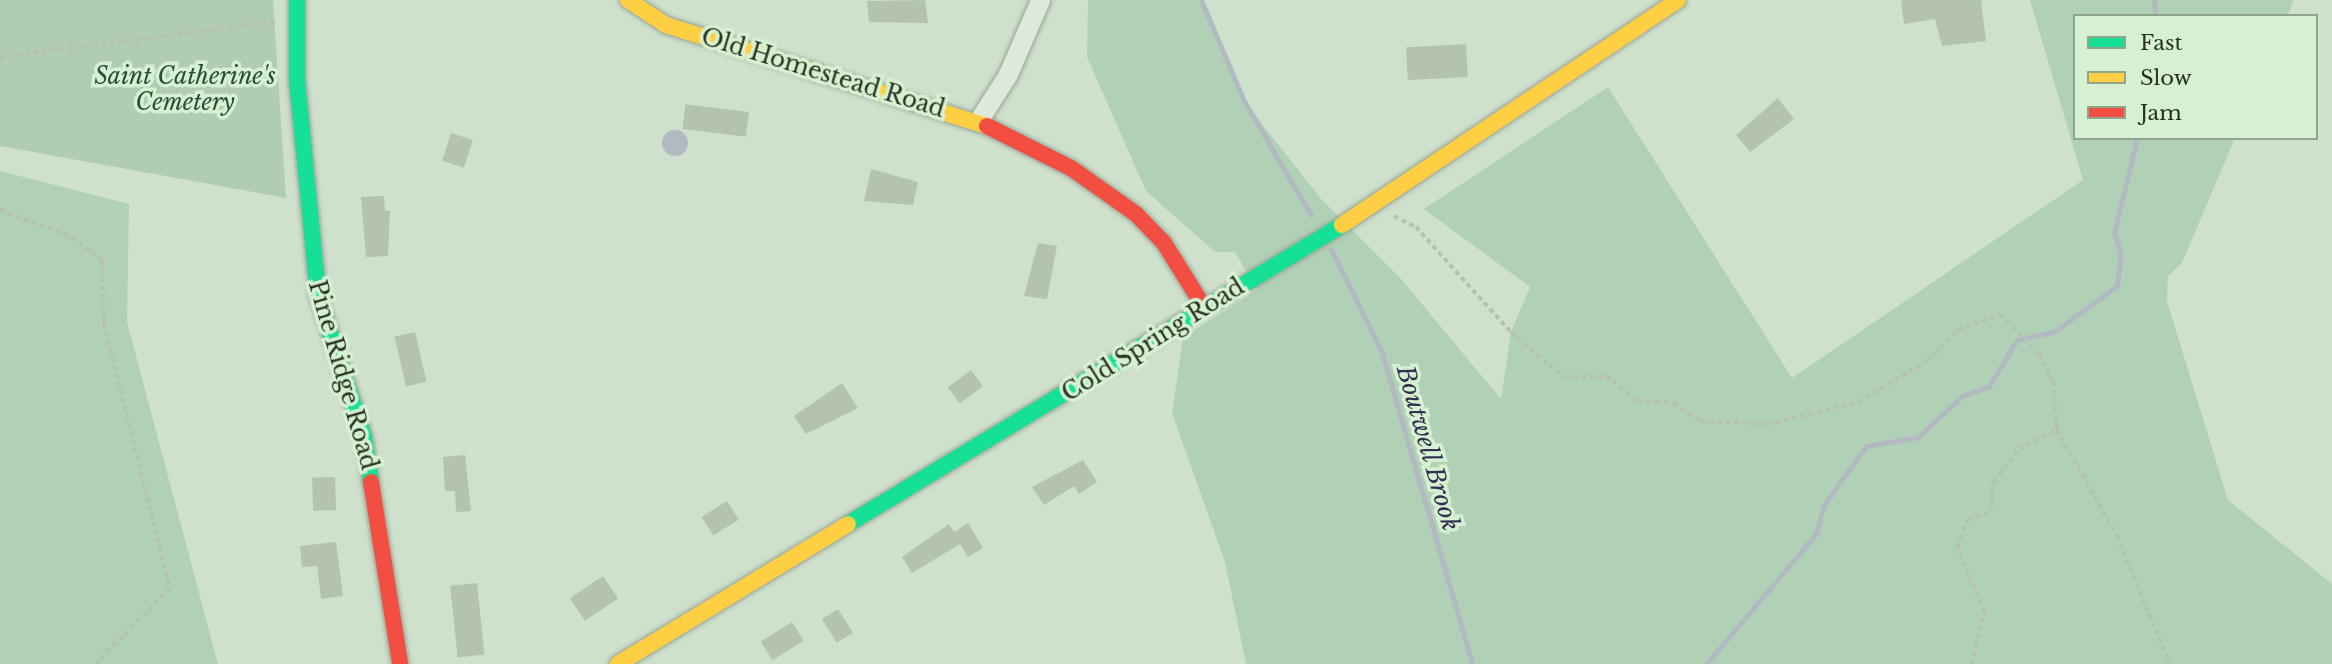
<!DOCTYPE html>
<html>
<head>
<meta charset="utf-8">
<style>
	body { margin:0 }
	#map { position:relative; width:2332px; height:664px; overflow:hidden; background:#cfe0cc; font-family:"Libre Baskerville",serif }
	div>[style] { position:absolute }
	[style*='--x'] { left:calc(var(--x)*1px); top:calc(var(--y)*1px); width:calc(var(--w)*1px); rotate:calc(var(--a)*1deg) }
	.green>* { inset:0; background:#b1d1b7 }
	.cemetery>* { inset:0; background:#b0ccb4 }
	.water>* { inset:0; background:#b2b9c1 }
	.round { border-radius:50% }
	.stream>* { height:5px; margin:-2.5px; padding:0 2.5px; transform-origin:2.5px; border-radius:2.5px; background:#b2b9c1 }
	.building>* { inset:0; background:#b4c3ad; transform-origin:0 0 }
	.path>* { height:3.5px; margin-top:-1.75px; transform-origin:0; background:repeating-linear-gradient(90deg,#b6c1b4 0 5px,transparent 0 8.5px) }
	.roads { filter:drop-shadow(0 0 2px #99a595) drop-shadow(0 0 2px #99a595) }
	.street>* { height:19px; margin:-9.5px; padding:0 9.5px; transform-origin:9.5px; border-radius:9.5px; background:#dee8dd }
	.fast>* { height:16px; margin:-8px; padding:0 8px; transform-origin:8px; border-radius:8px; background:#16e098 }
	.slow>* { height:16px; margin:-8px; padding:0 8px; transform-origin:8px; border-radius:8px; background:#ffcf43 }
	.jam>* { height:16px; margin:-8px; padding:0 8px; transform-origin:8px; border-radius:8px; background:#f24e42 }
	span { translate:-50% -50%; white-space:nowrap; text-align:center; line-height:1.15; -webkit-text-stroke:7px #d6f1d2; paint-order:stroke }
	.street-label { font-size:23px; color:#26321f }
	.park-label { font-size:23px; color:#284c36; font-style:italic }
	.water-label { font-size:24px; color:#323050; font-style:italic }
	.legend { position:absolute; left:2073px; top:14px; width:245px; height:126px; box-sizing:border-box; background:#d6f1d2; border:2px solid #90a58a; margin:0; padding:9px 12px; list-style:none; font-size:21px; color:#26321f }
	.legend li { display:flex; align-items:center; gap:14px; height:35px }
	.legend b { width:35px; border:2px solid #90a58a }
</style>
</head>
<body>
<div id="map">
	<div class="green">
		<i style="clip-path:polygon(1088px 0,1201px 0,1244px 101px,1321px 199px,1402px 280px,1501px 399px,1511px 332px,1530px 287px,1424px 209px,1608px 87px,1792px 378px,2083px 180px,2030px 0,2294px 0,2287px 16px,2075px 16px,2075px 138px,2235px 138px,2182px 263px,2168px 276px,2167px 301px,2228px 500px,2332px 584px,2332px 664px,1246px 664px,1225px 562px,1172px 413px,1183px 338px,1257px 290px,1235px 252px,1215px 252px,1146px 191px,1087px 57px)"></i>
		<i style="clip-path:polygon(0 171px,129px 204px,127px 322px,218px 664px,0 664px)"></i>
	</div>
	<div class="cemetery">
		<i style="clip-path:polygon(0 0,273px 0,286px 198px,0 146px)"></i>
	</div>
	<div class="water">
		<i class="round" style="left:662px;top:130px;width:26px;height:26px"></i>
	</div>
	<div class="stream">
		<i style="--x:1201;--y:0;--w:110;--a:66.9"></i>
		<i style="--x:1244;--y:101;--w:132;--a:59.6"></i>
		<i style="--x:2154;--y:0;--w:16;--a:86"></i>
		<i style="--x:1331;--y:249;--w:113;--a:63.7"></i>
		<i style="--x:1381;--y:350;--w:327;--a:73.8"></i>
		<i style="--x:1706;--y:664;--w:170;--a:-49.8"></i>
		<i style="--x:1816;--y:534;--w:30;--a:-75"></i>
		<i style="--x:1824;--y:505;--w:72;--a:-54.6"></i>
		<i style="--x:1866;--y:446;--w:53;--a:-9.8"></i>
		<i style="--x:1918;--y:437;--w:60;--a:-43"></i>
		<i style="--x:1962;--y:396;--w:29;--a:-20"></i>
		<i style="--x:1989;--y:386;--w:54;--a:-58.7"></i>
		<i style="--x:2017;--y:340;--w:39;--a:-13"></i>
		<i style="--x:2055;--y:331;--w:77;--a:-36"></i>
		<i style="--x:2117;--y:286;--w:31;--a:-83"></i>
		<i style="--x:2121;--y:255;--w:23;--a:-108"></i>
		<i style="--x:2114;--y:233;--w:98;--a:-76.4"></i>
	</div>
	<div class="building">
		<i style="clip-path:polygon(925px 0,928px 23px,869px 22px,867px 1px)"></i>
		<i style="clip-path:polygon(1901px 0,1981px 0,1986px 41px,1942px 46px,1935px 19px,1904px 24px)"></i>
		<i style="left:1466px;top:44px;width:33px;height:60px;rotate:87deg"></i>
		<i style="clip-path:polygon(1778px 98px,1794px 119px,1750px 152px,1736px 135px)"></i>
		<i style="left:749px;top:112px;width:25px;height:64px;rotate:97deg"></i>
		<i style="left:451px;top:133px;width:23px;height:29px;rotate:18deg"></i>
		<i style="clip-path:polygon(871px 169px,918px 182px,913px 205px,864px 201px)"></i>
		<i style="clip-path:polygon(384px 196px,385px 211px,390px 211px,388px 256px,366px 257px,361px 197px)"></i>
		<i style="clip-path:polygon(1038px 243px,1057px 246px,1047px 299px,1024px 296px)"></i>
		<i style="left:415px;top:332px;width:51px;height:21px;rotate:77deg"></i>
		<i style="left:971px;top:370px;width:20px;height:29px;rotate:53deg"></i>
		<i style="clip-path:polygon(842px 383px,858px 408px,806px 434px,794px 416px)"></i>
		<i style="clip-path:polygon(465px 455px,471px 511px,456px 512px,455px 491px,445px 491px,443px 457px)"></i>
		<i style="clip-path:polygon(1083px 460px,1097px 482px,1079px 494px,1074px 486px,1044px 505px,1032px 487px)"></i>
		<i style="left:335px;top:477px;width:33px;height:23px;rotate:88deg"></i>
		<i style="left:727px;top:501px;width:22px;height:30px;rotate:58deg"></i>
		<i style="clip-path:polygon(968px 523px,983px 548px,968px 557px,960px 544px,912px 573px,902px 557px,949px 524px,954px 532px)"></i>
		<i style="clip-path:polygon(336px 542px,343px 596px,321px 599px,317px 566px,302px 567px,300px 546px)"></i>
		<i style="left:603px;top:576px;width:27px;height:40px;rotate:56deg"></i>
		<i style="left:477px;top:583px;width:72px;height:27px;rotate:84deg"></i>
		<i style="left:838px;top:609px;width:28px;height:19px;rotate:58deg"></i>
		<i style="left:792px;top:622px;width:22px;height:37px;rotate:58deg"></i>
	</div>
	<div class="path">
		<i style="--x:0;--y:57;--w:277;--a:-7.3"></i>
		<i style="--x:0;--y:210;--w:77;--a:20.6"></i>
		<i style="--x:72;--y:237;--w:38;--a:37"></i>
		<i style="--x:102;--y:260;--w:64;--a:88.2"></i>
		<i style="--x:104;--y:324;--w:273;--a:76"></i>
		<i style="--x:170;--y:589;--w:105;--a:134.6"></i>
		<i style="--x:1394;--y:216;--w:25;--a:27"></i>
		<i style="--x:1416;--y:227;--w:142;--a:47.9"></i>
		<i style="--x:1511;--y:332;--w:70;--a:40.3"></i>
		<i style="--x:1564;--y:377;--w:42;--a:-1.4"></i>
		<i style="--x:1606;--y:376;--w:41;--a:38"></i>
		<i style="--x:1638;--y:401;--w:36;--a:3"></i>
		<i style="--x:1674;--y:403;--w:32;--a:35"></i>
		<i style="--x:1700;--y:421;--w:67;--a:2.6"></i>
		<i style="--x:1767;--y:424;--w:94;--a:-13.6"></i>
		<i style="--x:1858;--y:402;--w:82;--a:-31"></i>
		<i style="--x:1928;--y:360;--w:42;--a:-45"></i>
		<i style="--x:1958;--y:330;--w:45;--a:-19.7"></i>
		<i style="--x:2000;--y:315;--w:55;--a:45"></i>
		<i style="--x:2039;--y:354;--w:32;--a:62"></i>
		<i style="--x:2054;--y:382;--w:48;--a:86.4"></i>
		<i style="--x:2057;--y:430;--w:122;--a:60.5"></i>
		<i style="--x:2117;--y:536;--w:139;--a:67.5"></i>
		<i style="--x:1971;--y:664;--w:53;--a:-75.7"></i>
		<i style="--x:1984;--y:613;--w:71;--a:-112.2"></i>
		<i style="--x:1957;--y:547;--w:29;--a:-70"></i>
		<i style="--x:1967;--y:520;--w:25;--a:-18"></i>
		<i style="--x:1991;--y:512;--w:30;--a:-86"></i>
		<i style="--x:1993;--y:482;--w:42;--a:-51.8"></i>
		<i style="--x:2019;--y:449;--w:42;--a:-27.2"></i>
	</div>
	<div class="roads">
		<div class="street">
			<i style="--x:978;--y:121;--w:56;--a:-57.4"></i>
			<i style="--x:1008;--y:74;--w:81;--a:-66.6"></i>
		</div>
		<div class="fast">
			<i style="--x:297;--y:0;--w:80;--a:90"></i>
			<i style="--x:297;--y:80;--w:217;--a:84.4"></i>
			<i style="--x:318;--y:296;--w:148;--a:71.9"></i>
			<i style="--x:364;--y:437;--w:46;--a:81.2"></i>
			<i style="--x:848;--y:524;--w:577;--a:-31.18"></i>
		</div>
		<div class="slow">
			<i style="--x:628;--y:0;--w:45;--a:33.3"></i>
			<i style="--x:666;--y:25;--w:337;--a:17.5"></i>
			<i style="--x:1342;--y:225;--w:404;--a:-33.8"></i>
			<i style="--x:618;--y:664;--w:269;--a:-31.3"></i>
		</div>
		<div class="jam">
			<i style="--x:987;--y:126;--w:94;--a:26.6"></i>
			<i style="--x:1071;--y:168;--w:80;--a:35.3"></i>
			<i style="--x:1136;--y:214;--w:40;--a:46"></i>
			<i style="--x:1164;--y:243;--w:75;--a:58"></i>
			<i style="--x:371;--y:482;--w:184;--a:80.9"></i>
		</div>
	</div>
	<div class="street-label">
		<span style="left:823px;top:73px;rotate:17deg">Old Homestead Road</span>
		<span style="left:1153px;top:340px;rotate:-32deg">Cold Spring Road</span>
		<span style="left:343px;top:375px;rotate:74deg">Pine Ridge Road</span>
	</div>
	<div class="park-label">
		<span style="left:185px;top:89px">Saint Catherine's<br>Cemetery</span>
	</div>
	<div class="water-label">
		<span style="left:1428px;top:448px;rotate:74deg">Boutwell Brook</span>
	</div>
	<ul class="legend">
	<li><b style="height:9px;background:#16e098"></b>Fast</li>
	<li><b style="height:9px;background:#ffcf43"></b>Slow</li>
	<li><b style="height:9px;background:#f24e42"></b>Jam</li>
	</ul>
</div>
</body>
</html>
